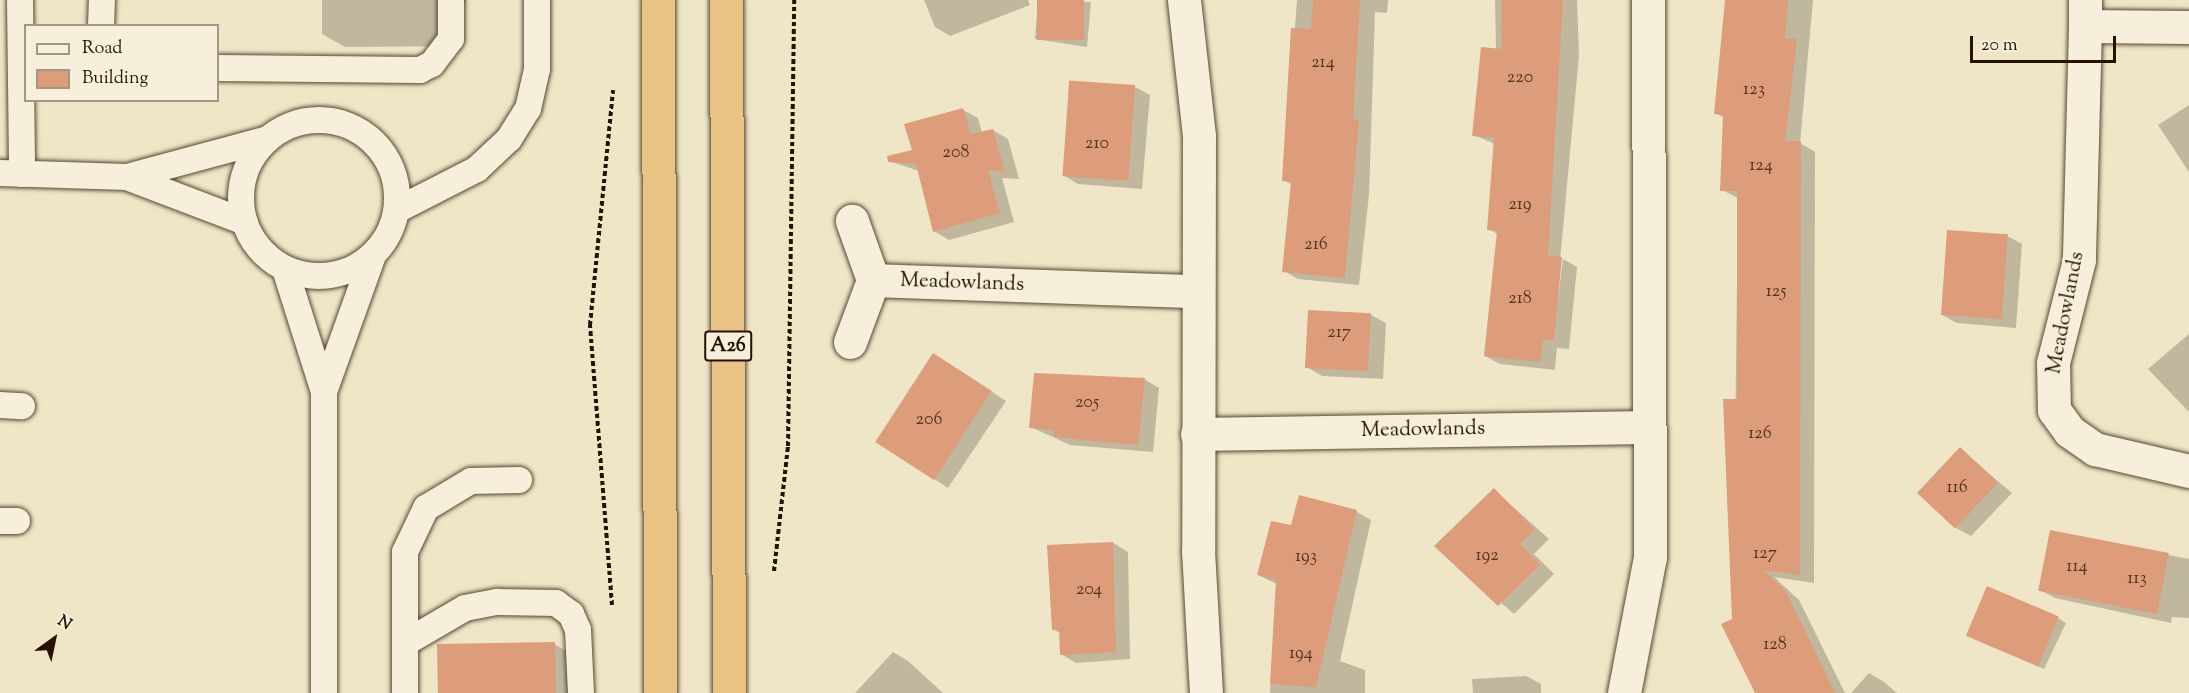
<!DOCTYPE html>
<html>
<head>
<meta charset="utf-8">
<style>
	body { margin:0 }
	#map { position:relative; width:2189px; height:693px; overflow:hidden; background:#efe6c7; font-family:"Sorts Mill Goudy",serif }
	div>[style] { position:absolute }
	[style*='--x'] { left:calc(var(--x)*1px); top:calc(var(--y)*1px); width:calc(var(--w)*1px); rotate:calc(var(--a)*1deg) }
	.shadow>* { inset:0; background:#0003 }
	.building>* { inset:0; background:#dd9c7a; transform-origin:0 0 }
	.path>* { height:4px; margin-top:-2px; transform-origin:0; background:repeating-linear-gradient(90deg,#271201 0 4.5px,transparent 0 7.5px) }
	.roads { filter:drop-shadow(0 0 2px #594732) drop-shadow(0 0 2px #594732) }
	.service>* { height:26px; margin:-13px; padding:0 13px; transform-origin:13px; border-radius:13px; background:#f5efdb }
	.service>.ring { margin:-13px; padding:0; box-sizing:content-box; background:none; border:26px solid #f5efdb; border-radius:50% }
	.minor>* { height:33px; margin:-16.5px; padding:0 16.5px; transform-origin:16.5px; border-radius:16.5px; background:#f5efdb }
	.trunk>* { height:33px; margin:-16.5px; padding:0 16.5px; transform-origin:16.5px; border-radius:16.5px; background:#e8c384 }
	span { translate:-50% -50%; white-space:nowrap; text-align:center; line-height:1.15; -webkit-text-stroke:6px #f5efdb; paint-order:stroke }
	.number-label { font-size:18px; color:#54341f }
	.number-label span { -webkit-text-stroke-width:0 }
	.shield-label span { padding:2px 4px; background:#f5efdb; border:2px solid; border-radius:4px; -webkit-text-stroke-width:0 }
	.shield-label { font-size:20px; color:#271201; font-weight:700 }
	.street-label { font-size:21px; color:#271201 }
	.legend { position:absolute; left:24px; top:24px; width:195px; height:78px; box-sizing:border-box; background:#f5efdb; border:2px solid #a39784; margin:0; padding:8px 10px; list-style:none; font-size:18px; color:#271201 }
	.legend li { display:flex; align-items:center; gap:12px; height:30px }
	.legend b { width:30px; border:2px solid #a39784 }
	.north { position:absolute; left:24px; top:609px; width:60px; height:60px; -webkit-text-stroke:4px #f5efdb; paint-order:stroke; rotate:33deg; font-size:16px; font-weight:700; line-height:24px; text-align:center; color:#271201 }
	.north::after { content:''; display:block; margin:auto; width:21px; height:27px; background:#271201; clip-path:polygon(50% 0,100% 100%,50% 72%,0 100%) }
	.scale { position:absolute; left:1970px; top:36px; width:146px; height:27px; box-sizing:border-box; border:3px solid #271201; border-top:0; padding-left:8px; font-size:18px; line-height:21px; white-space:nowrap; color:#271201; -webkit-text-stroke:4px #f5efdb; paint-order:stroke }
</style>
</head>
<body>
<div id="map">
	<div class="shadow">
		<i style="clip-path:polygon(322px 0,467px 0,458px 13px,458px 46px,345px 47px,322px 34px)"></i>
		<i style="clip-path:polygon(924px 0,1028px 0,1030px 5px,950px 36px,935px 27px)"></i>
		<i style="clip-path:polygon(1038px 0,1091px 2px,1087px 47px,1035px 39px)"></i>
		<i style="clip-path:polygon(1297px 0,1388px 0,1387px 13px,1375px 12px,1369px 195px,1359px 285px,1298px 279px,1284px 271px,1292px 185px,1284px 180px)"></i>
		<i style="clip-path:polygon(1495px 0,1577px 0,1579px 55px,1552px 348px,1563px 259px,1577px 267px,1569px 349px,1557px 348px,1555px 370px,1500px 364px,1485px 356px,1499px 235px,1489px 229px,1495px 144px,1474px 135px,1496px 50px)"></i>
		<i style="clip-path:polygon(1726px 0,1813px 0,1800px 143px,1815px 152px,1814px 583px,1774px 577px,1799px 600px,1845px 693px,1757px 693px,1733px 620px,1738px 198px,1722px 190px,1724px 118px,1716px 113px)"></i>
		<i style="clip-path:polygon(1135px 87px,1150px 95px,1142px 189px,1078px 184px,1063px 175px,1070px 88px)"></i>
		<i style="clip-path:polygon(2189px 105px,2189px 172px,2158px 125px)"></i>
		<i style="clip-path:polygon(963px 110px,978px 118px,982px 133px,993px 130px,1008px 139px,1019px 179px,1002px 178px,1014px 222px,949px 240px,934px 231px,919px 171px,889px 161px,914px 151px)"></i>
		<i style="clip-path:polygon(2007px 236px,2022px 244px,2016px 328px,1957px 323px,1942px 315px)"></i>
		<i style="clip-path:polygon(1371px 315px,1386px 323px,1383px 379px,1322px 376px,1307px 367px)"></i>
		<i style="clip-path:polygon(2189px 334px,2189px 412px,2148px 369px)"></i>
		<i style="clip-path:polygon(948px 363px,1006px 401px,948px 488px,879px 443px)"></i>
		<i style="clip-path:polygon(1144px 379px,1159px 388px,1153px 452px,1070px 445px,1031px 427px)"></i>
		<i style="clip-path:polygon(1960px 449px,2012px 493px,1971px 536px,1956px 528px)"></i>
		<i style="clip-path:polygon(1494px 490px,1549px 539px,1534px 554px,1554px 574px,1514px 614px,1436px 546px)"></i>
		<i style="clip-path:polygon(1357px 512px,1371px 520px,1340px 661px,1365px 670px,1365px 693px,1270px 693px,1277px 584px,1258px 575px,1292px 527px)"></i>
		<i style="clip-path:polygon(2051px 532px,2189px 559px,2189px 618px,2172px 617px,2171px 623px,2055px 598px,2040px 590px)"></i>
		<i style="clip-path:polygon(1113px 543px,1128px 552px,1130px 659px,1076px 663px,1061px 654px,1060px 633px,1053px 629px,1049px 546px)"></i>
		<i style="clip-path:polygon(2058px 618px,2066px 623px,2044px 669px,1974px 639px)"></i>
		<i style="clip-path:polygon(554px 644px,574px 655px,575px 693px,439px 693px)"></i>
		<i style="clip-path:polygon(893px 652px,908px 661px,943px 693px,855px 693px)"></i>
		<i style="clip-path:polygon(1869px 673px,1884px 682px,1897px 693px,1851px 693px)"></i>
		<i style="clip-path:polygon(1526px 676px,1541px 684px,1541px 693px,1473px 693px,1472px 679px)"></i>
	</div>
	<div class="building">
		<i style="left:1037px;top:0;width:47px;height:40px"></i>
		<i style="clip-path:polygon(1313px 0,1360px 0,1353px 119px,1359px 120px,1345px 278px,1282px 272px,1291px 182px,1282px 181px,1291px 28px,1311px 29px)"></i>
		<i style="clip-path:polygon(1501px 0,1563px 0,1548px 255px,1562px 257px,1554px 341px,1543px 340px,1540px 362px,1484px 356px,1497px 231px,1487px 230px,1494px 138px,1472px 136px,1481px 47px,1502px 49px)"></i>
		<i style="clip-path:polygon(1725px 0,1788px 0,1785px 38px,1797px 39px,1785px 141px,1801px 141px,1800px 575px,1763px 570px,1785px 590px,1835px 693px,1755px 693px,1721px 624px,1732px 619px,1723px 399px,1737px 399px,1737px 191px,1720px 191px,1723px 115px,1714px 114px)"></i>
		<i style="left:1135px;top:85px;width:96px;height:66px;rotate:94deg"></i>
		<i style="clip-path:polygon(963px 108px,971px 134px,993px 129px,1005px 172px,988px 170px,1000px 213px,933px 232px,916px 164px,888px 162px,887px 156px,912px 150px,904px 124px)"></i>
		<i style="left:1947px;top:230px;width:61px;height:85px;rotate:4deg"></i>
		<i style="left:1308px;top:310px;width:63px;height:58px;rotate:3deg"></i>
		<i style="left:933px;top:353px;width:70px;height:106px;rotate:33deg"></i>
		<i style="clip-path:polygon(1034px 373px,1145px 378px,1138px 445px,1054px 437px,1054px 430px,1029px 428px)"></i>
		<i style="left:1960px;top:447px;width:52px;height:63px;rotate:43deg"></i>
		<i style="clip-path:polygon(1494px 488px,1535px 530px,1520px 544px,1540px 565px,1498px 606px,1434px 546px)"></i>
		<i style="clip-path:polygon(1299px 495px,1357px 510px,1316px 687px,1270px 684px,1276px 580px,1257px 575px,1271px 521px,1291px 525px)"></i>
		<i style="left:2050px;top:530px;width:121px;height:62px;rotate:11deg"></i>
		<i style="clip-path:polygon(1113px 542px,1116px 652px,1060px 655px,1059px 630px,1052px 630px,1047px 545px)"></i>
		<i style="left:1987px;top:586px;width:78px;height:54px;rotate:23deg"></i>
		<i style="left:555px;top:642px;width:51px;height:118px;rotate:89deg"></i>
	</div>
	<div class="path">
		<i style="--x:774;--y:571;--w:126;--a:-83.6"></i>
		<i style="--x:788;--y:446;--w:446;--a:-89.2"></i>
		<i style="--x:612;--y:605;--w:281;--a:-94.5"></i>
		<i style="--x:590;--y:325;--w:236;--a:-84.4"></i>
	</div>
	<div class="roads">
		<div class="service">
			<i style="--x:20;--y:0;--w:174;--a:89.3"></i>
			<i style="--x:101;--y:26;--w:26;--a:-88"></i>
			<i style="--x:218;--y:68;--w:202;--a:0.6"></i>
			<i style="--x:420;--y:70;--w:13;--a:-27"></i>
			<i style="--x:432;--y:64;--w:31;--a:-53"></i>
			<i style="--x:451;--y:39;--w:39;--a:-90"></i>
			<i class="ring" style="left:241px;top:120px;width:130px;height:130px"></i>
			<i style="--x:0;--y:173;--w:127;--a:1.8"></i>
			<i style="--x:127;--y:177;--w:146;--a:-15.1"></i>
			<i style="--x:127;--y:177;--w:126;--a:20.9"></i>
			<i style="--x:397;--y:210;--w:90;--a:-27.1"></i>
			<i style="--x:477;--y:169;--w:44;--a:-43.2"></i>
			<i style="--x:509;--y:139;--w:36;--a:-58"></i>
			<i style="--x:528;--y:109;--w:41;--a:-77.3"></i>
			<i style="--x:537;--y:69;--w:69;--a:-90"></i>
			<i style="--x:285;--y:269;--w:129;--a:72.4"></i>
			<i style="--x:324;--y:392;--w:301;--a:90"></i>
			<i style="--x:324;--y:392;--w:145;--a:-70.3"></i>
			<i style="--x:0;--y:405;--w:22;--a:3"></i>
			<i style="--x:0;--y:521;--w:17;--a:0"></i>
			<i style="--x:405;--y:643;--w:69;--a:-30.3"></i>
			<i style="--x:465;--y:608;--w:33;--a:-11"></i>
			<i style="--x:497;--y:602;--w:59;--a:1"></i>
			<i style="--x:556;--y:603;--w:19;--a:36"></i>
			<i style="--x:571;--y:614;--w:17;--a:66"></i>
			<i style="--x:578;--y:630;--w:63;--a:87.3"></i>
			<i style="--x:405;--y:693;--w:141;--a:-90"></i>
			<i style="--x:405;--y:552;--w:49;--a:-64.5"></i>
			<i style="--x:426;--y:508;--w:52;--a:-31"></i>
			<i style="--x:471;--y:481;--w:48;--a:-1.2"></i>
		</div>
		<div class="minor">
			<i style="--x:1184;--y:0;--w:137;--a:83.7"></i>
			<i style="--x:1199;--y:136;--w:414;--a:90.1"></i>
			<i style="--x:1198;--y:550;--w:143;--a:86.8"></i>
			<i style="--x:2085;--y:0;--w:26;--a:90"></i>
			<i style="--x:2085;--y:26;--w:104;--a:0.6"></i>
			<i style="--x:2085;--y:26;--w:234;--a:91.5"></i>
			<i style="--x:2079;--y:260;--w:106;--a:104.2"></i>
			<i style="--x:2053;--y:363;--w:47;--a:88.8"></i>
			<i style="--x:2054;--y:410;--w:26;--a:54"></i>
			<i style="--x:2069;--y:431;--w:32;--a:35"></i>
			<i style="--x:2095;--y:449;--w:97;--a:13.2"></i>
			<i style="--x:873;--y:280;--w:321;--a:2"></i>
			<i style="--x:850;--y:342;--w:66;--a:-69.6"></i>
			<i style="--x:873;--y:280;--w:63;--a:-109.6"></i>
			<i style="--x:1197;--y:434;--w:452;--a:-0.9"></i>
			<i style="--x:1624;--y:693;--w:138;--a:-79.2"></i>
			<i style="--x:1650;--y:557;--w:557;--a:-90.21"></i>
		</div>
		<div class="trunk">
			<i style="--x:658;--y:0;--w:693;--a:89.83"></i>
			<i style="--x:726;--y:0;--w:693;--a:89.75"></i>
		</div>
	</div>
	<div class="number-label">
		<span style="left:1323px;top:63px">214</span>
		<span style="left:1520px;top:78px">220</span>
		<span style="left:1754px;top:90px">123</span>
		<span style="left:1097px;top:144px">210</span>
		<span style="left:956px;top:153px">208</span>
		<span style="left:1761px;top:166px">124</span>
		<span style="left:1520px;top:205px">219</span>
		<span style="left:1316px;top:245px">216</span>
		<span style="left:1776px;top:292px">125</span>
		<span style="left:1520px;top:299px">218</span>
		<span style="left:1339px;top:333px">217</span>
		<span style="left:1087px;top:403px">205</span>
		<span style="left:929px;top:420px">206</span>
		<span style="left:1760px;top:434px">126</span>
		<span style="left:1957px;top:488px">116</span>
		<span style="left:1765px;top:554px">127</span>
		<span style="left:1487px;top:556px">192</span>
		<span style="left:1306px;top:557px">193</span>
		<span style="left:2077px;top:567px">114</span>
		<span style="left:2137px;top:579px">113</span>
		<span style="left:1089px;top:590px">204</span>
		<span style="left:1775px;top:645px">128</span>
		<span style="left:1301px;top:654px">194</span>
	</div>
	<div class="shield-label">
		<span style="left:728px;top:346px">A26</span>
	</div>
	<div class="street-label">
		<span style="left:962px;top:283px;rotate:2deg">Meadowlands</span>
		<span style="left:2066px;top:313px;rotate:-79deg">Meadowlands</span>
		<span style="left:1423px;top:430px;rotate:-1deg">Meadowlands</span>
	</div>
	<ul class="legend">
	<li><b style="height:8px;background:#f5efdb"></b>Road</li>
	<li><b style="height:16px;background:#dd9c7a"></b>Building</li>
	</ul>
	<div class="north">N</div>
	<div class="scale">20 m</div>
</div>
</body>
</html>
